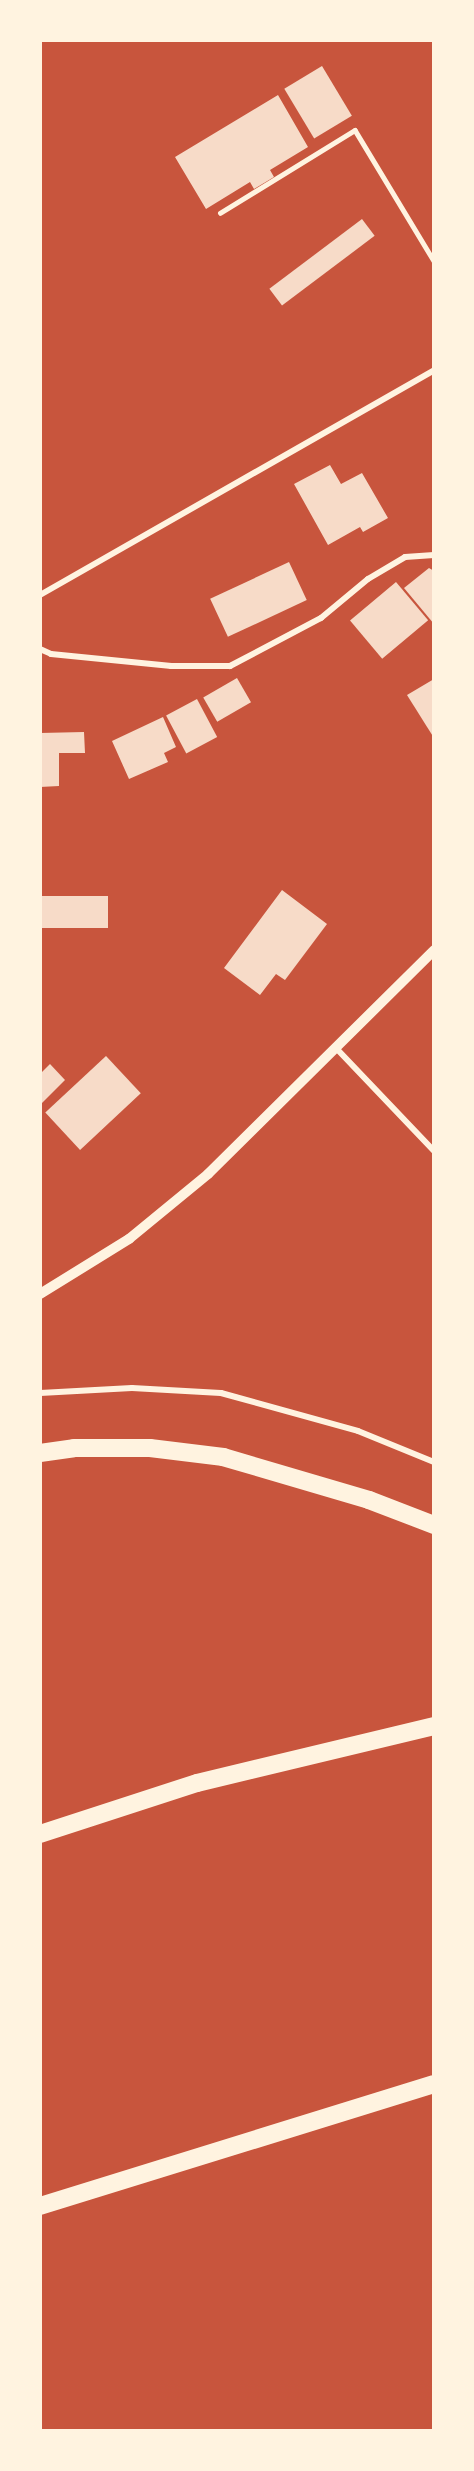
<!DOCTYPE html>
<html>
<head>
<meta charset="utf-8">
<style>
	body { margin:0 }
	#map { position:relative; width:474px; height:2471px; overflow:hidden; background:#c8553d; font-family:Helvetica,sans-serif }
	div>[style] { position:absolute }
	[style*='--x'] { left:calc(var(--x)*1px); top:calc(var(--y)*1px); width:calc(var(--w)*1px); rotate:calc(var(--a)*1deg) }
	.building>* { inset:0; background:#f7dbc8; transform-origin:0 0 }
	.service>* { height:4.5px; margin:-2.25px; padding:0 2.25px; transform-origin:2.25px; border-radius:2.25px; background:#fff3e0 }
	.minor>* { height:6px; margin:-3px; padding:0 3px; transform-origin:3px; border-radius:3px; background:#fff3e0 }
	.tertiary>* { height:10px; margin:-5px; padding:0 5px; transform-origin:5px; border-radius:5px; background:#fff3e0 }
	.motorway>* { height:18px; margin:-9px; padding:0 9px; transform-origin:9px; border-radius:9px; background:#fff3e0 }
	span { translate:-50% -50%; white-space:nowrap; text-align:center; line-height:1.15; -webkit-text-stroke:4.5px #fff3e0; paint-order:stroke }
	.frame { position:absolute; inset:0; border:42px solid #fff3e0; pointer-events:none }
</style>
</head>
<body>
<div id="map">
	<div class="building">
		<i style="left:322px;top:66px;width:58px;height:44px;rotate:59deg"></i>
		<i style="clip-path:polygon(278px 95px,308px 147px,270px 170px,274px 177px,254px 189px,250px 182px,206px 209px,175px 157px)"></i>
		<i style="left:362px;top:219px;width:21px;height:116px;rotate:53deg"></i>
		<i style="clip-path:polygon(330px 465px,341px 484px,362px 473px,388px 518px,363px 532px,360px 527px,328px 545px,294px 484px)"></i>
		<i style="left:289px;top:562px;width:42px;height:87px;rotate:65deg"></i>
		<i style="clip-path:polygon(429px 568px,434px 571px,434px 624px,404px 588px)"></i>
		<i style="left:396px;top:582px;width:50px;height:60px;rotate:50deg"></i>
		<i style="left:237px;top:678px;width:28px;height:39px;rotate:60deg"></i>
		<i style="clip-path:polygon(434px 679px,434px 738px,407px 695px)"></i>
		<i style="left:197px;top:699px;width:43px;height:35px;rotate:62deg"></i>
		<i style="clip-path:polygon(163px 717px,176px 747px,164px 753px,168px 762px,129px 779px,112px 741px)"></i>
		<i style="clip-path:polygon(84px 732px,85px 753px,59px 753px,59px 786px,40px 787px,40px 733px)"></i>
		<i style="clip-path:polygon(282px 890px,327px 924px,285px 980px,276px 974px,260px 995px,224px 968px)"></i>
		<i style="left:108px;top:896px;width:32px;height:68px;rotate:90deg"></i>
		<i style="left:106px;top:1056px;width:51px;height:83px;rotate:47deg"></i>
		<i style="clip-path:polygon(50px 1064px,65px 1080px,40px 1105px,40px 1074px)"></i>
	</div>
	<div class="service">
		<i style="--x:220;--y:213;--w:158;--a:-31.6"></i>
		<i style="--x:355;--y:130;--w:153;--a:58.9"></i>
	</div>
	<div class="minor">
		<i style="--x:40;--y:595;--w:454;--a:-29.7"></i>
		<i style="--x:40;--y:649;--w:12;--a:24"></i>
		<i style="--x:51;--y:654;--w:121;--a:5.7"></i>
		<i style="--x:171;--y:666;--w:59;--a:0"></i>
		<i style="--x:230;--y:666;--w:103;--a:-27.8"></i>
		<i style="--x:321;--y:618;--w:61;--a:-39.7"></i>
		<i style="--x:368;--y:579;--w:43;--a:-30.7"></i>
		<i style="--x:405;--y:557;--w:29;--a:-4"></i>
		<i style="--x:335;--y:1047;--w:144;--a:46.4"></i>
		<i style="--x:40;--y:1393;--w:92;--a:-3.1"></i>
		<i style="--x:132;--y:1388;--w:89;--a:3.2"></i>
		<i style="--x:221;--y:1393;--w:142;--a:15.5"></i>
		<i style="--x:358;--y:1431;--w:82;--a:22.2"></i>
	</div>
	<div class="tertiary">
		<i style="--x:40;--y:1294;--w:105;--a:-31.7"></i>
		<i style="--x:129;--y:1239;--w:102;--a:-39.4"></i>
		<i style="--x:208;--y:1174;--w:318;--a:-44.7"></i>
	</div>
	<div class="motorway">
		<i style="--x:40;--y:1453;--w:34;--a:-8"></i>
		<i style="--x:74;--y:1448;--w:76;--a:0"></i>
		<i style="--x:150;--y:1448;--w:74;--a:7"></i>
		<i style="--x:223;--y:1457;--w:152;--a:16.4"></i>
		<i style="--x:369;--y:1500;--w:70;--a:21"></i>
		<i style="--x:40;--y:1834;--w:165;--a:-18"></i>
		<i style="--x:197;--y:1783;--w:244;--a:-13.5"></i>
		<i style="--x:40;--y:2206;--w:412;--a:-17.2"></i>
	</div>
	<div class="frame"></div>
</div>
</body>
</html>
